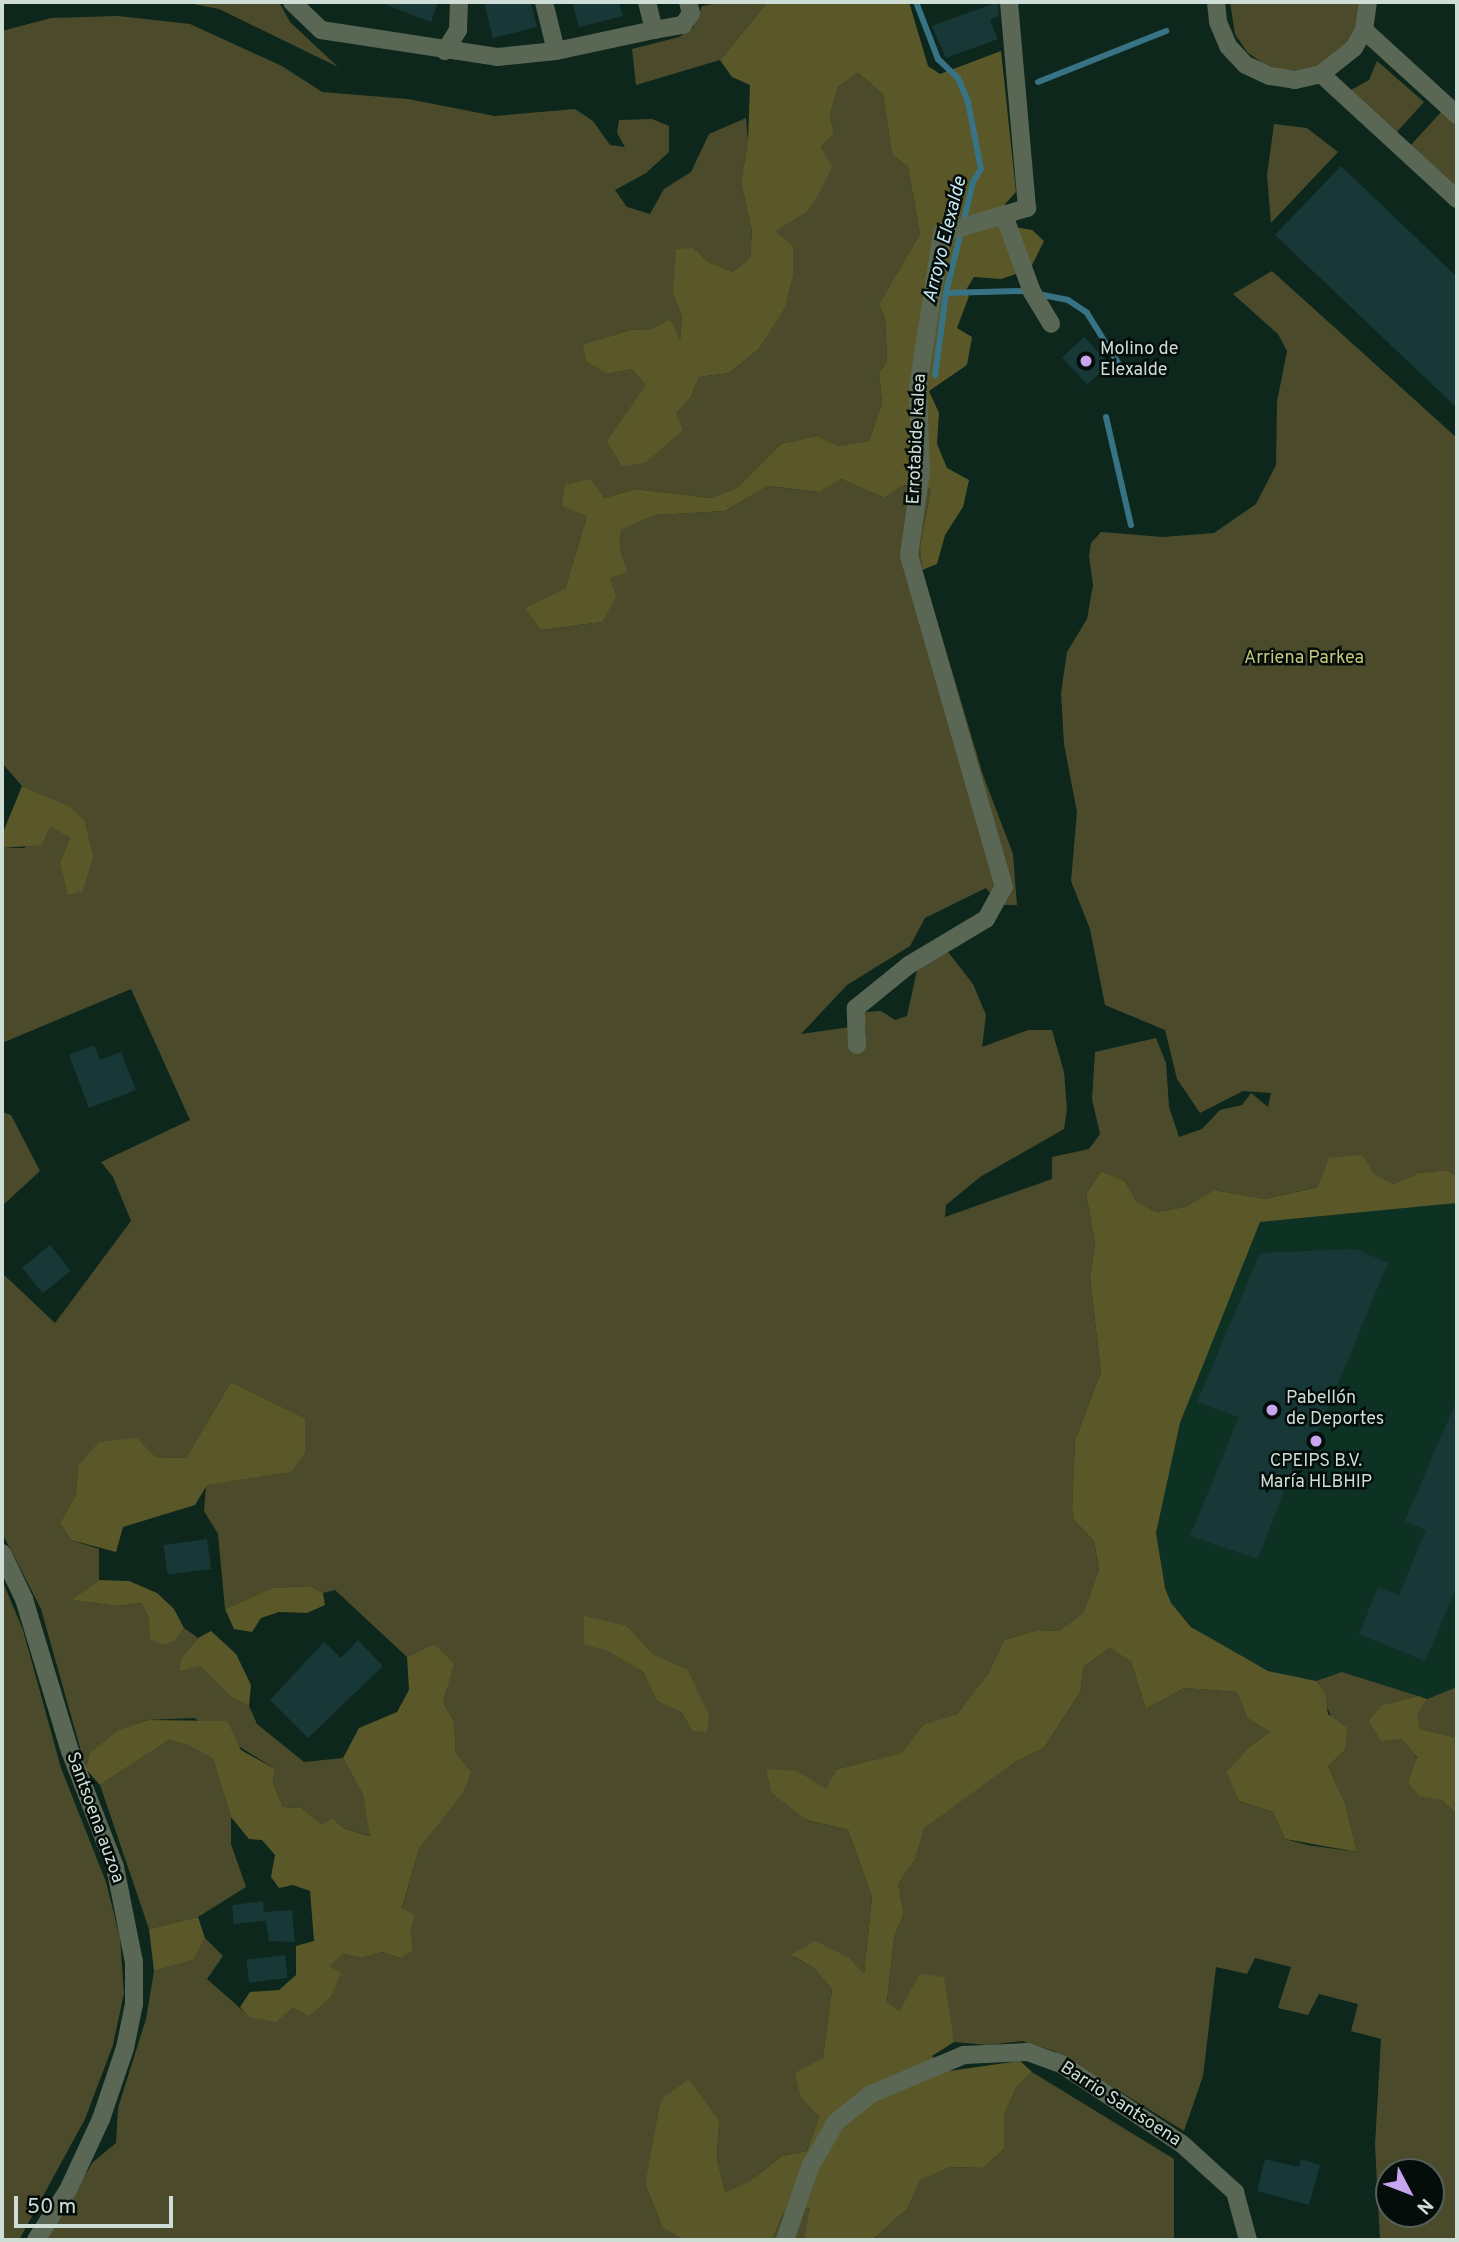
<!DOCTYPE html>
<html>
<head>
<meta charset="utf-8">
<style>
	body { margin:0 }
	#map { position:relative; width:1459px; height:2242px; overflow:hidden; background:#0d271c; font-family:Overpass,sans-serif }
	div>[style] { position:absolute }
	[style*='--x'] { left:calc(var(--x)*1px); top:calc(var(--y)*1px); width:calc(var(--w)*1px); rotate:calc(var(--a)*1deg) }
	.built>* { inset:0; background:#0d3123 }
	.green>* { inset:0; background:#4b4b2c }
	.forest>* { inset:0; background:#5a5829 }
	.stream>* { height:6px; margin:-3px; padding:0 3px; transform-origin:3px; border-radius:3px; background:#377385 }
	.building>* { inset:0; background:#173837; transform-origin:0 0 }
	.minor>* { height:18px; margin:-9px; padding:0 9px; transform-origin:9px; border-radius:9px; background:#5b6755 }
	.dots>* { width:19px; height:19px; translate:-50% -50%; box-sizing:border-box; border:4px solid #040d09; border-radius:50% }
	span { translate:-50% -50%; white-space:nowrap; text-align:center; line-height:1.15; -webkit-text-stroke:5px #040d09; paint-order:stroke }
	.poi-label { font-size:18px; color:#ceddd5 }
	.left { translate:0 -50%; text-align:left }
	.street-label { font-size:18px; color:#ceddd5 }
	.park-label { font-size:18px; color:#c7c67a }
	.water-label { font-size:19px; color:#c8eaf6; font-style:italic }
	.frame { position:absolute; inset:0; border:4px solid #ceddd5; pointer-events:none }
	.north { position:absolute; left:1375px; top:2158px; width:70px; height:70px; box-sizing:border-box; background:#040d09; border:2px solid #55605b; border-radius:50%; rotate:132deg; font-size:19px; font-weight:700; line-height:28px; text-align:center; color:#ceddd5 }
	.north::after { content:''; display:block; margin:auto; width:24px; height:32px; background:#c8a6ef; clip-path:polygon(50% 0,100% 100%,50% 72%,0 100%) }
	.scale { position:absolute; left:14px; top:2196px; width:159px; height:32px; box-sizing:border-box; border:4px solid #ceddd5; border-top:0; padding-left:9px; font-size:21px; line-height:24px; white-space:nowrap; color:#ceddd5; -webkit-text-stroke:5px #040d09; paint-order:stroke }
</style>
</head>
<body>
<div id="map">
	<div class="built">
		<i style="clip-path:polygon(1457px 1203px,1457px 1687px,1427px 1699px,1343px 1672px,1316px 1681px,1287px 1677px,1239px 1658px,1205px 1638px,1171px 1604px,1160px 1573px,1156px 1533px,1180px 1423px,1260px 1222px)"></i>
	</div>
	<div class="green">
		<i style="clip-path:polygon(183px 2px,279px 2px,290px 22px,338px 67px,219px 9px)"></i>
		<i style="clip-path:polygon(723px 2px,768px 2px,720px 60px,636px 85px,632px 49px,679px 37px,693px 28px,702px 6px)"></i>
		<i style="clip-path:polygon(1230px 2px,1359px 2px,1356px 30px,1344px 49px,1327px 63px,1307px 70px,1285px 71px,1265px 65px,1247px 52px,1235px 34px)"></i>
		<i style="clip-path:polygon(evenodd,118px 16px,190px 24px,282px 66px,322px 92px,408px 99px,495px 116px,575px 109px,593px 121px,610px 145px,625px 147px,617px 133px,619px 120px,652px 119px,669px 126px,669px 152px,646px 173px,615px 190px,627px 207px,650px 214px,664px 189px,691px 172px,709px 134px,746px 118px,748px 141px,741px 182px,752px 232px,750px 258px,733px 272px,708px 262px,694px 248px,673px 294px,682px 317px,680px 343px,670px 319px,651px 329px,631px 330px,583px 344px,608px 374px,632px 369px,676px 414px,691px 397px,699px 377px,729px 373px,759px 349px,784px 310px,774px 231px,806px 213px,821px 147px,834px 134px,830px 115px,838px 87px,858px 73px,883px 94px,892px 154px,908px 167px,920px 234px,879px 304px,885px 318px,887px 362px,879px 373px,882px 403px,869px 441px,838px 446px,817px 436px,781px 444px,737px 488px,710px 498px,635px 489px,604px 498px,587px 516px,565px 589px,541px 630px,602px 622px,610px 578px,626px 571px,620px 549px,621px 530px,656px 515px,725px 511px,768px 486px,818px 492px,841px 479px,884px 498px,902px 485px,931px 489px,920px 546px,922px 570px,983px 775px,1013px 854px,1017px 905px,999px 905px,986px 888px,925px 918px,910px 946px,847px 985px,801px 1034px,850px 1027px,866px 1035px,864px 1012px,881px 1011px,895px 1020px,907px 1016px,917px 970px,948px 952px,973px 984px,986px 1015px,982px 1047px,1028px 1030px,1052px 1030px,1064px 1072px,1067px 1110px,1064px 1129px,980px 1177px,946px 1205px,945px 1217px,1052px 1179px,1052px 1157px,1089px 1149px,1100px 1134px,1092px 1099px,1095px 1052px,1156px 1038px,1166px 1063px,1169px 1107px,1179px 1137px,1202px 1129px,1220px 1110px,1242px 1105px,1251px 1093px,1268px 1107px,1271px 1093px,1243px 1091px,1200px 1113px,1177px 1079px,1165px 1030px,1105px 1005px,1090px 929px,1071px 881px,1077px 812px,1064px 744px,1061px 693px,1067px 652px,1087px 619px,1093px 585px,1089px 556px,1091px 543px,1101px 532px,1163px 537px,1214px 533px,1256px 504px,1276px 465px,1277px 402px,1287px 351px,1278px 334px,1233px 294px,1272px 271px,1457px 438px,1457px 1176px,1447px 1170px,1419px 1173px,1394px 1184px,1374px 1174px,1265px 1199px,1214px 1190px,1185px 1207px,1156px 1212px,1136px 1201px,1125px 1181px,1101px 1171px,1086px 1194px,1095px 1243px,1090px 1279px,1101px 1372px,1075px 1440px,1072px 1510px,1074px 1520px,1094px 1541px,1099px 1572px,1083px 1613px,1059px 1631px,1037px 1630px,1004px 1640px,988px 1674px,957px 1716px,924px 1724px,903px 1753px,837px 1769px,827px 1790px,798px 1771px,806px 1820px,848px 1830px,872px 1897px,864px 1975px,792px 1956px,814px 1968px,832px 1989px,823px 2058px,801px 2098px,819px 2117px,807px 2151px,782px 2156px,750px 2181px,725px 2194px,717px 2158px,719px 2121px,653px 2146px,645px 2184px,663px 2228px,683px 2240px,45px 2240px,93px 2162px,116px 2143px,118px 2108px,146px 2019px,154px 1971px,192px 1960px,205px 1938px,223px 1956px,207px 1979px,249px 2016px,343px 1954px,362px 1958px,382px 1952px,400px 1958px,402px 1909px,419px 1847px,433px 1825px,456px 1754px,454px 1722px,443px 1702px,447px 1689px,434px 1644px,407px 1657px,335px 1590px,323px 1593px,310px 1586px,272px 1588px,225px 1609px,218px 1534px,204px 1511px,206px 1485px,290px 1472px,305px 1453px,305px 1418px,231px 1382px,186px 1458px,155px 1457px,78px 1466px,76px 1495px,60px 1523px,71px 1540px,99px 1549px,99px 1580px,73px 1600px,118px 1606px,141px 1603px,149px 1618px,176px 1640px,184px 1628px,198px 1638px,182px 1657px,200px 1666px,230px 1696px,249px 1706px,257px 1724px,304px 1762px,343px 1758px,363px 1795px,371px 1836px,345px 1829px,332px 1818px,323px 1826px,302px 1808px,283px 1807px,273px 1783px,275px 1769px,194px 1718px,147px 1720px,119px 1731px,86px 1769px,41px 1609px,2px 1533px,2px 1273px,55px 1323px,131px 1221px,113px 1177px,101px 1162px,190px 1120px,131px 989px,2px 1043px,2px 848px,24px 848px,50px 825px,70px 838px,60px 862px,83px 890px,68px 806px,22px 786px,2px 763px,2px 31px,51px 18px,118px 16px,627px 1626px,653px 1654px,687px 1669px,692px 1731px,682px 1713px,657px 1701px,645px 1674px,607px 1649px,627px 1626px)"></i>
		<i style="clip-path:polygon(1377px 61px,1424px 102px,1396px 133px,1351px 90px,1369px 80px)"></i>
		<i style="clip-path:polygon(1442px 111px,1457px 125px,1457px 190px,1410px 146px)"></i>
		<i style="clip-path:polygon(1274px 124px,1307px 128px,1338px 152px,1271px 223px,1267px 175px)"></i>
		<i style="clip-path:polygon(2px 1112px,11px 1115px,40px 1171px,2px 1206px)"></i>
		<i style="clip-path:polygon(2px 1580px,23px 1630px,61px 1768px,106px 1882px,120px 1938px,124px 1993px,113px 2045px,85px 2119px,19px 2240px,2px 2240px)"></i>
		<i style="clip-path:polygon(evenodd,1110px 1648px,1131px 1662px,1146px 1709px,1184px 1688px,1237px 1692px,1247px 1718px,1270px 1732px,1250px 1746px,1228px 1772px,1239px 1801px,1273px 1812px,1285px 1839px,1307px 1845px,1357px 1852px,1345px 1803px,1328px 1766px,1345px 1750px,1316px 1681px,1342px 1672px,1418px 1696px,1382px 1705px,1417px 1758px,1408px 1782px,1442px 1800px,1457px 1815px,1457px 2240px,1380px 2240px,1375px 2145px,1381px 2039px,1351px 2031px,1358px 2004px,1319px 1994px,1308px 2015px,1278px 2008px,1291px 1967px,1255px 1958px,1247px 1974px,1216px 1967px,1203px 2076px,1184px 2131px,1054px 2051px,1022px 2041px,988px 2045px,954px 2042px,948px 2019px,899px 2013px,887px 2002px,894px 1938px,904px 1913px,898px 1884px,915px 1860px,922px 1829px,1015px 1762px,1044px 1748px,1080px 1692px,1084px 1666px,1110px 1648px,1389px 2172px,1431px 2172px,1431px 2214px,1389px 2214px,1389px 2172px)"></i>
		<i style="clip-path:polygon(1457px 1687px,1457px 1738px,1420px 1729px,1416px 1714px,1427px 1699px)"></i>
		<i style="clip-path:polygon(169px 1740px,188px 1745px,213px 1759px,231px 1817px,231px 1844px,246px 1887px,198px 1917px,149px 1929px,100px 1785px)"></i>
		<i style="clip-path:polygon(1032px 2072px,1174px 2159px,1174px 2240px,872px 2240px,907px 2209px,919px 2180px,951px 2167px,983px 2168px,1004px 2149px,1004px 2114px,1017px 2086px)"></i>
		<i style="clip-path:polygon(811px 2208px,804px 2240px,772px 2240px,783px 2213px)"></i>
	</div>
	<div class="forest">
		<i style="clip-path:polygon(768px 2px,909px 2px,928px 66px,940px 74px,1001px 51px,1016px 192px,1005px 204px,1008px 226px,1032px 230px,1044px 241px,1030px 269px,1001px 279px,974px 277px,966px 290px,969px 296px,957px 328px,972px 337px,967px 365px,929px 391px,939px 413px,937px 444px,947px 468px,969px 480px,963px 507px,945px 535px,937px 564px,922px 570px,920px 546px,931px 489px,903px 485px,884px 498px,841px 479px,819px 492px,768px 486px,725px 511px,656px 515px,621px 530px,620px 549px,627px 572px,610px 578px,616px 597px,602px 622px,541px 630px,525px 608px,565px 589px,587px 516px,562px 506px,565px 485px,590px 479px,604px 498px,635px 489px,710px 498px,737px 488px,781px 444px,817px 436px,838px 446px,869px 441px,882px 403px,879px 373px,887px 362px,885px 318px,879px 304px,920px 234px,908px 167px,892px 154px,883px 94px,858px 73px,838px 87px,830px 115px,834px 134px,821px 147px,832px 167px,821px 190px,806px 213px,775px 231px,793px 246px,793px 275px,784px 310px,759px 349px,729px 373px,699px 377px,691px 397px,676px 414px,683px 430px,645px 463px,622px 466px,607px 441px,646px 385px,632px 369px,608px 374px,586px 361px,583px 344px,631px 330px,651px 329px,670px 319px,680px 341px,682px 317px,673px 294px,676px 249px,694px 248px,708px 262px,733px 272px,750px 258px,752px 232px,741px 182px,748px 141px,750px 85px,732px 77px,720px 60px)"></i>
		<i style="clip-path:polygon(22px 786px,69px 806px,84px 820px,93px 856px,83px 891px,68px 895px,60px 862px,70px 838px,50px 826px,42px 845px,2px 848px,2px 835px)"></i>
		<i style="clip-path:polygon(1362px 1155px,1374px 1174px,1394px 1184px,1419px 1173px,1447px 1170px,1457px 1176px,1457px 1203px,1260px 1222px,1180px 1423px,1156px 1533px,1165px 1588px,1171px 1603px,1191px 1627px,1268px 1671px,1316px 1681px,1325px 1694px,1328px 1714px,1347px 1728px,1345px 1750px,1328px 1766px,1345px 1803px,1357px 1852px,1285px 1839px,1273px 1812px,1239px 1801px,1227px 1772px,1250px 1746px,1270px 1732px,1247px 1718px,1237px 1692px,1184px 1688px,1146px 1709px,1131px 1662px,1110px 1648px,1084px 1666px,1080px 1692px,1044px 1748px,1015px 1762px,923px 1829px,915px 1860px,898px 1884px,904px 1913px,894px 1938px,887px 2002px,899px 2012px,920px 1974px,944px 1977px,954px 2042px,932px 2056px,949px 2071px,1020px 2061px,1032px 2072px,1017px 2086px,1004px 2114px,1004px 2149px,983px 2168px,951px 2167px,920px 2180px,907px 2209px,872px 2240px,804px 2240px,810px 2208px,783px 2213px,772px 2240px,683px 2240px,663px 2228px,645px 2184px,661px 2100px,689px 2079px,719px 2121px,717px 2158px,725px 2193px,750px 2181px,782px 2156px,807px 2151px,819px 2117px,801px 2098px,795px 2073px,823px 2058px,832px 1989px,814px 1968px,791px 1955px,815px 1941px,849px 1958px,864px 1974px,872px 1897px,848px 1830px,807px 1820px,772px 1793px,766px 1769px,798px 1771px,826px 1789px,837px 1769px,902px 1753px,924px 1724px,957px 1715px,988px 1674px,1004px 1640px,1037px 1630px,1059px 1631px,1083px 1613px,1099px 1571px,1094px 1541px,1074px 1520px,1072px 1510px,1075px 1440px,1101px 1372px,1090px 1279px,1095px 1243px,1086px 1194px,1101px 1171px,1125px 1181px,1136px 1201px,1156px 1212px,1185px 1207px,1214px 1190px,1265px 1199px,1318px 1187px,1329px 1158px)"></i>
		<i style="clip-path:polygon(231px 1382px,305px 1418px,305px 1453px,291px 1472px,207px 1485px,195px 1505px,123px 1527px,116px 1552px,71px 1540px,60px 1523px,76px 1495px,78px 1466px,99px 1442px,137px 1438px,155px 1457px,186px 1458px)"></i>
		<i style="clip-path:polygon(99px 1580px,129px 1581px,157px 1593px,174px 1609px,184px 1628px,176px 1640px,163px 1645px,150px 1639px,149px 1618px,141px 1603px,118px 1606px,72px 1600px)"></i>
		<i style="clip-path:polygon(310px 1586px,323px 1593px,325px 1605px,307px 1613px,279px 1612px,261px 1618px,252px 1632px,234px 1629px,225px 1609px,272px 1588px)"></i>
		<i style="clip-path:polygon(584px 1616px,627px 1626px,653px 1654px,687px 1669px,709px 1715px,707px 1732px,692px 1731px,682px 1713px,657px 1701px,644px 1673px,607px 1650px,584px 1645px)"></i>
		<i style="clip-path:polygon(211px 1631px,236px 1654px,251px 1685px,249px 1706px,230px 1696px,200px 1666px,179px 1671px,182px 1657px,198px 1638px)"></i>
		<i style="clip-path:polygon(434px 1644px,454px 1664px,443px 1702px,454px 1722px,456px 1754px,471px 1772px,463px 1793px,419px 1848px,402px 1908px,415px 1916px,410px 1931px,413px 1950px,400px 1958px,382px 1952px,362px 1958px,343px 1954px,329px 1966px,341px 1973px,331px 1996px,309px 2016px,293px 2007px,276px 2022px,249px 2017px,240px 2007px,250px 1992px,279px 1990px,296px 1975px,296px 1946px,314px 1941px,310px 1891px,293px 1885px,279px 1888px,271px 1877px,275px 1855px,262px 1840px,249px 1839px,231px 1817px,213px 1759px,188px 1745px,169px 1740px,100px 1785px,86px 1769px,91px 1752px,119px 1730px,148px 1720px,227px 1721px,241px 1750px,275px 1769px,273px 1783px,283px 1807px,302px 1808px,322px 1825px,332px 1818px,345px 1829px,370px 1836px,363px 1795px,343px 1758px,359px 1728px,397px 1712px,409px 1690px,407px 1657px)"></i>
		<i style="clip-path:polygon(1418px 1696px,1427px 1699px,1417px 1714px,1420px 1729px,1457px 1738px,1457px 1815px,1442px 1800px,1419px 1796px,1408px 1782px,1417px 1757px,1402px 1739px,1381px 1741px,1369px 1721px,1382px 1705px)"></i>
		<i style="clip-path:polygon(198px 1917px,205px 1938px,193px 1960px,154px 1971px,149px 1929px)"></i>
	</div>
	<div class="stream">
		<i style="--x:916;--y:2;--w:61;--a:68.9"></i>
		<i style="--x:938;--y:59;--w:28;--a:44"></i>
		<i style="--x:958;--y:78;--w:26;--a:67"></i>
		<i style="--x:968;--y:102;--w:68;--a:79"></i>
		<i style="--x:981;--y:169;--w:15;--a:122"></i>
		<i style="--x:973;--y:182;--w:114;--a:103.7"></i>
		<i style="--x:946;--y:293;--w:83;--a:97.6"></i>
		<i style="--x:1038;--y:82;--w:138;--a:-21.7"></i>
		<i style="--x:946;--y:293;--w:77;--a:-1.5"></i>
		<i style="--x:1023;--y:291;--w:46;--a:11.3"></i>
		<i style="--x:1068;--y:300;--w:23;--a:34"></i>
		<i style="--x:1087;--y:313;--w:66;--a:58"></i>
		<i style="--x:1106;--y:417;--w:111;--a:77"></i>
	</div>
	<div class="building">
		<i style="clip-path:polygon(379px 2px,438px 2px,431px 22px)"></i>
		<i style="clip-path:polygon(484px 2px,531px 2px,537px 27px,493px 38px)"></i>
		<i style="clip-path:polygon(572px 2px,619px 2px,623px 16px,579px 27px)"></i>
		<i style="clip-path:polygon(998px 2px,999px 16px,990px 20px,998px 39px,946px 58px,932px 26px)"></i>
		<i style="clip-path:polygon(1341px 166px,1457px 277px,1457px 408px,1275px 235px)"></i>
		<i style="left:1084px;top:337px;width:37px;height:30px;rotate:47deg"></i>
		<i style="clip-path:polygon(94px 1045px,100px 1060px,121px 1052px,136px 1090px,89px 1108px,69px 1055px)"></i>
		<i style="left:50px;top:1245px;width:33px;height:36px;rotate:51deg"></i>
		<i style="clip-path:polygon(1356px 1249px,1388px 1263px,1304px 1465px,1295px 1462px,1258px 1559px,1190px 1536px,1239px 1417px,1197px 1402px,1260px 1253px)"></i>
		<i style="clip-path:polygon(1457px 1399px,1457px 1587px,1425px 1661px,1359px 1634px,1378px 1587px,1399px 1595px,1426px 1530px,1405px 1521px)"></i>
		<i style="left:207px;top:1539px;width:30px;height:44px;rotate:82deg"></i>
		<i style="clip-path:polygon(358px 1640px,383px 1666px,308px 1738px,270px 1700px,324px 1642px,341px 1658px)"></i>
		<i style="clip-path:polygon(263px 1901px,264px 1912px,292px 1910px,295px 1942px,269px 1941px,265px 1916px,265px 1921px,234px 1924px,232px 1905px)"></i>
		<i style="left:285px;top:1955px;width:23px;height:39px;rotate:83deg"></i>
		<i style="clip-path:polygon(1265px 2159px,1299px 2167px,1301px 2159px,1320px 2165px,1309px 2205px,1257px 2191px)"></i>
	</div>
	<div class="minor">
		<i style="--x:292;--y:2;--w:40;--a:44"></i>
		<i style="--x:321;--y:30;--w:178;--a:8.7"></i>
		<i style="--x:497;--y:57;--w:59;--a:-5.8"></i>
		<i style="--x:556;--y:51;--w:100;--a:-12.1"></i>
		<i style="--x:544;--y:2;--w:50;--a:76.2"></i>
		<i style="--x:647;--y:2;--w:29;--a:76"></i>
		<i style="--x:654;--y:30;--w:29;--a:-10"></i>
		<i style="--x:683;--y:25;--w:14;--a:-56"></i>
		<i style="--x:691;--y:13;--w:11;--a:-105"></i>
		<i style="--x:1216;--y:2;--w:20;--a:84"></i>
		<i style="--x:1218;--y:22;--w:26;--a:67"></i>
		<i style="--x:1228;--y:46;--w:26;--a:47"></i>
		<i style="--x:1246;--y:65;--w:26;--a:25"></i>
		<i style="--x:1270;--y:76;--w:25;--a:9"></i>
		<i style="--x:1295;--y:80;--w:27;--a:-13"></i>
		<i style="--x:1321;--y:74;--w:42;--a:-38.2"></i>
		<i style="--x:1354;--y:48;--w:21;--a:-61"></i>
		<i style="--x:1364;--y:30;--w:28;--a:-82"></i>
		<i style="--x:1364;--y:30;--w:126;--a:42.4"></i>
		<i style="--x:445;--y:51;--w:25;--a:-58"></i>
		<i style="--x:458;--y:30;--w:28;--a:-88"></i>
		<i style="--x:1321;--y:74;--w:185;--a:42.6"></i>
		<i style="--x:1004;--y:215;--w:82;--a:70"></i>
		<i style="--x:1032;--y:292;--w:37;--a:59"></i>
		<i style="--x:857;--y:1045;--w:37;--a:-92"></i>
		<i style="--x:856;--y:1008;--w:68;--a:-39.1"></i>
		<i style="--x:909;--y:965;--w:90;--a:-30.9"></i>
		<i style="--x:986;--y:919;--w:37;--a:-61"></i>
		<i style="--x:1004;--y:887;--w:345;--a:-106"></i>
		<i style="--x:909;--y:555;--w:84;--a:-81.8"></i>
		<i style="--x:921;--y:472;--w:85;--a:-92"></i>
		<i style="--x:918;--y:387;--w:156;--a:-81.1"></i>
		<i style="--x:942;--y:233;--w:89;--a:-16.4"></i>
		<i style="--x:1027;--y:208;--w:207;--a:-95"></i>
		<i style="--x:2;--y:1553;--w:51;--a:64.4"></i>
		<i style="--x:24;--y:1599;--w:159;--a:73.2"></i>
		<i style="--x:70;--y:1751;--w:124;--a:68.8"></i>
		<i style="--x:115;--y:1867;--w:97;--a:78.7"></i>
		<i style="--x:134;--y:1962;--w:42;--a:90"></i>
		<i style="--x:134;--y:2004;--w:45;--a:101.6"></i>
		<i style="--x:125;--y:2048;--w:75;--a:108.7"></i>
		<i style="--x:101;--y:2119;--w:78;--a:114.9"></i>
		<i style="--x:68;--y:2190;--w:59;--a:122.6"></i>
		<i style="--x:785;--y:2240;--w:77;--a:-71.1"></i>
		<i style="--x:810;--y:2167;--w:52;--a:-60"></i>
		<i style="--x:836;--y:2122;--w:45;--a:-38.7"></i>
		<i style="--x:871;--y:2094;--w:101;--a:-22.8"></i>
		<i style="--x:964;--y:2055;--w:64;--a:-2.7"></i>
		<i style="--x:1028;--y:2052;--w:35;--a:20"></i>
		<i style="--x:1061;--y:2064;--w:145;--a:33.5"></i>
		<i style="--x:1182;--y:2144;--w:72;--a:42.2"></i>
		<i style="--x:1235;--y:2192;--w:50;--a:74.8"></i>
	</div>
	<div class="dots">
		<i style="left:1086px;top:361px;background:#c8a6ef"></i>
		<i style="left:1272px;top:1410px;background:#c8a6ef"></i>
		<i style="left:1316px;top:1441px;background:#c8a6ef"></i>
	</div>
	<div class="poi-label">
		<span class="left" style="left:1100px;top:361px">Molino de<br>Elexalde</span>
		<span class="left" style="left:1286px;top:1410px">Pabellón<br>de Deportes</span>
		<span style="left:1316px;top:1473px">CPEIPS B.V.<br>María HLBHIP</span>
	</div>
	<div class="street-label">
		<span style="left:918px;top:439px;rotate:-87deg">Errotabide kalea</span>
		<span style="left:94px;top:1818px;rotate:70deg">Santsoena auzoa</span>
		<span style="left:1120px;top:2105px;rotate:33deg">Barrio Santsoena</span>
	</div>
	<div class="park-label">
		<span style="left:1304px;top:659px">Arriena Parkea</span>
	</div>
	<div class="water-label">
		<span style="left:946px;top:240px;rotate:-76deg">Arroyo Elexalde</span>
	</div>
	<div class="frame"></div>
	<div class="north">N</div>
	<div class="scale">50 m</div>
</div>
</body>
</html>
